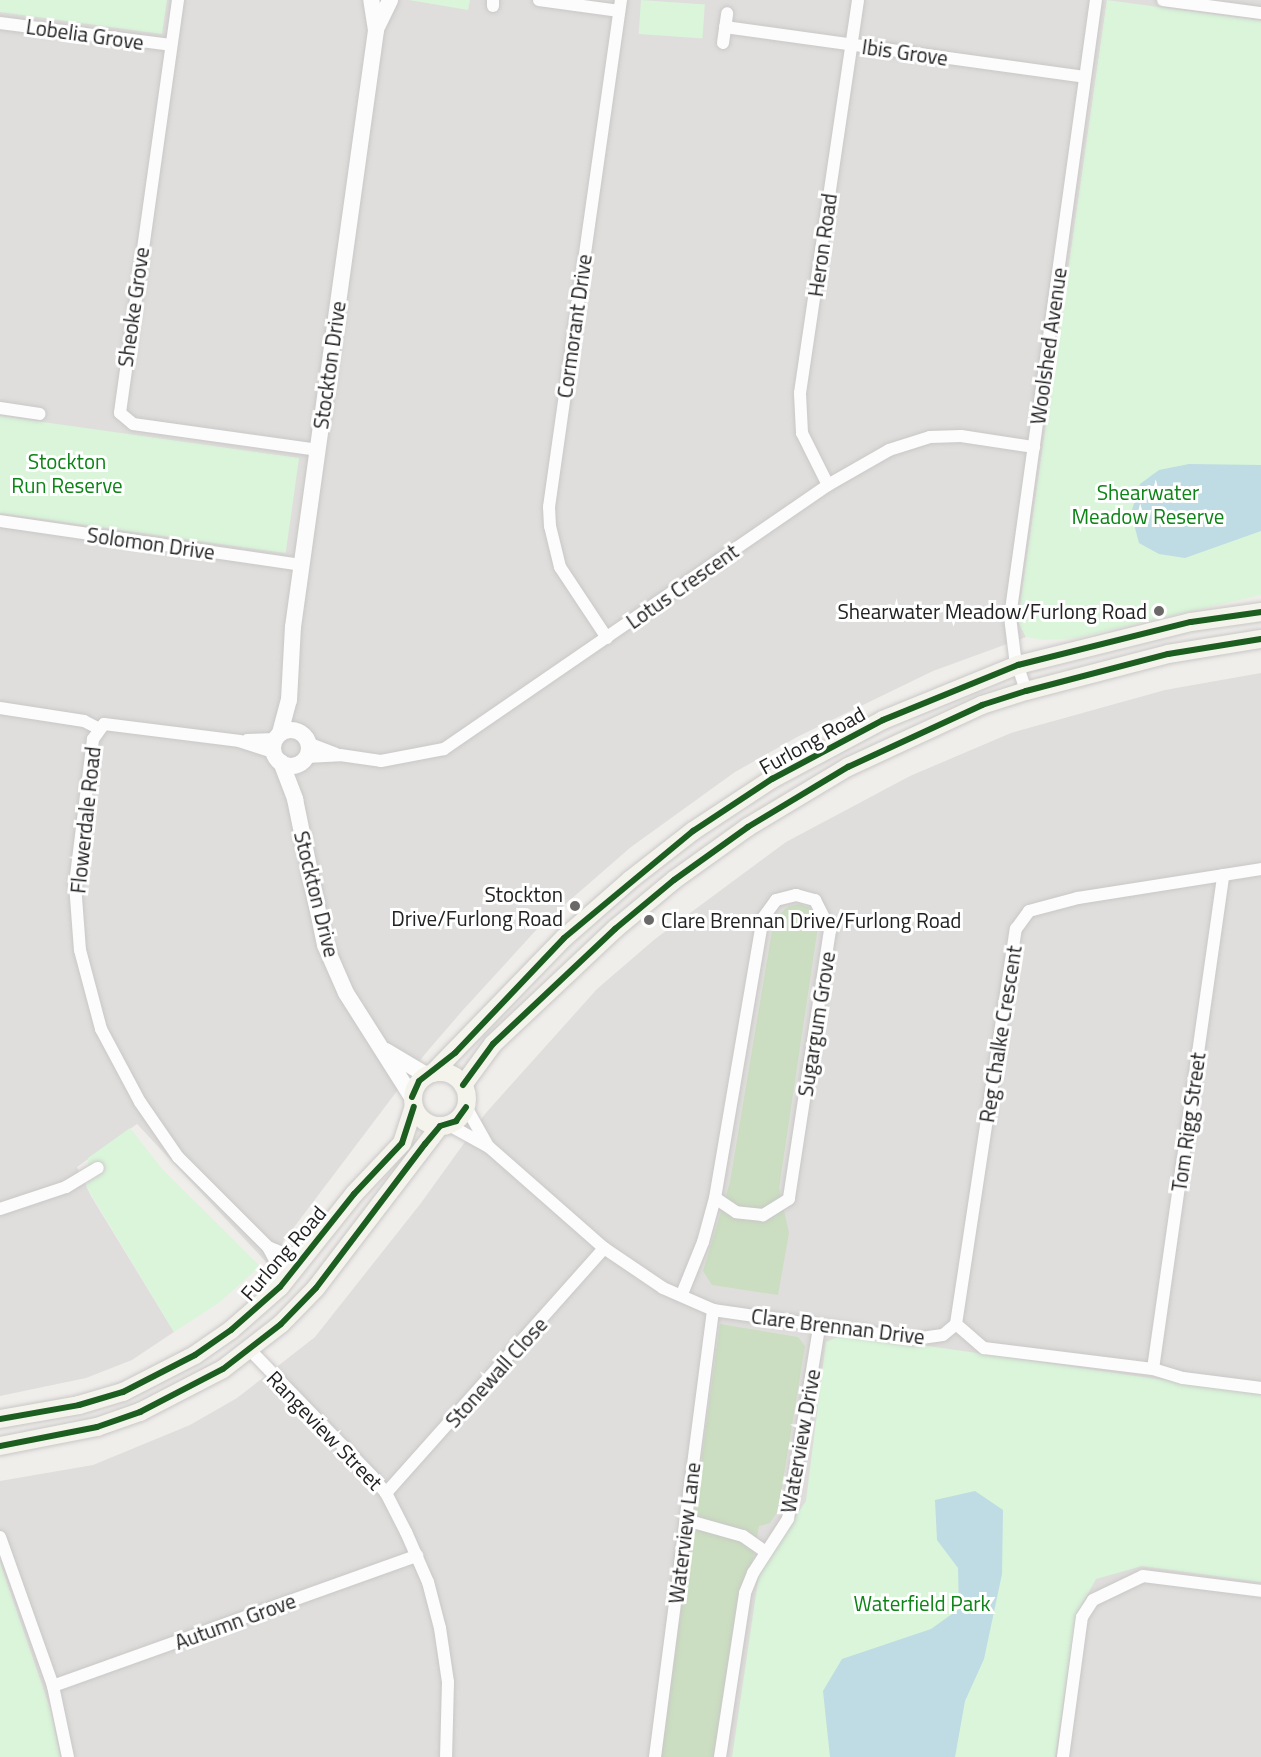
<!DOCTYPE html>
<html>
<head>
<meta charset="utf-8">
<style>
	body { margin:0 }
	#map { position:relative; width:1261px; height:1757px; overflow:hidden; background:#f0eeeb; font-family:"Titillium Web",sans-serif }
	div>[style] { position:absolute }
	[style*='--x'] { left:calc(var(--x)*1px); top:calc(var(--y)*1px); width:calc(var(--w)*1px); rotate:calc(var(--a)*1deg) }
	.residential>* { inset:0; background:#dfdedc }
	.forest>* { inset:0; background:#cbdec1 }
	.park>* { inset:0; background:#daf5da; transform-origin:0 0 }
	.water>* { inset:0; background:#bfdbe3 }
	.roads { filter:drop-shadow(0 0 2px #c9c8c7) drop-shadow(0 0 2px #c9c8c7) }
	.minor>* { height:12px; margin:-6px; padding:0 6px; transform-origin:6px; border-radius:6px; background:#fdfcfc }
	.tertiary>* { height:16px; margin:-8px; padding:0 8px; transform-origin:8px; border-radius:8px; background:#fdfcfc }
	.tertiary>.ring { margin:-8px; padding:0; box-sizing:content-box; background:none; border:16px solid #fdfcfc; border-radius:50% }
	.secondary>* { height:18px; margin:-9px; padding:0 9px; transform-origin:9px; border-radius:9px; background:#f4f4ed }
	.secondary>.ring { margin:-9px; padding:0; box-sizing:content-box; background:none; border:18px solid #f4f4ed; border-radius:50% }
	.cycleway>* { height:6px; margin:-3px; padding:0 3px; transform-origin:3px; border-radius:3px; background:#1b5e20 }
	.dots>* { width:16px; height:16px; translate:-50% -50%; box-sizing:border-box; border:3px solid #fff; border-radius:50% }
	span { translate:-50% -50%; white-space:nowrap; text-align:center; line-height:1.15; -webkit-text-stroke:6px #fff; paint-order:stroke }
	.street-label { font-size:21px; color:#222 }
	.park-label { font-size:21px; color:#0c8416 }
	.poi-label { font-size:21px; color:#222 }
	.right { translate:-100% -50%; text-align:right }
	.left { translate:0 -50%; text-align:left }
</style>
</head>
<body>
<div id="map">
	<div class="residential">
		<i style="clip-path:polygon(0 0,1261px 0,1261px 21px,1107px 1px,1018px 621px,1026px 637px,933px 671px,799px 736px,735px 772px,631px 847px,539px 927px,463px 1010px,425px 1054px,267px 1263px,137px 1124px,77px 1167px,91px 1196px,174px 1332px,132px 1360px,86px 1378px,0 1396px)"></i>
		<i style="clip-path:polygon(1261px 673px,1261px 1757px,60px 1757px,50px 1709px,0 1563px,0 1481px,93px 1465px,190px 1425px,237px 1398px,315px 1337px,421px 1203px,485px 1114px,597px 989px,655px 939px,786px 842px,910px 776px,1011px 733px,1165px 690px)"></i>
	</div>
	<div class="forest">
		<i style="clip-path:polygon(800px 904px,810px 908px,818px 926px,779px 1188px,789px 1233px,778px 1295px,712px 1285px,703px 1271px,730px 1182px,774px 919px,789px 906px)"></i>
		<i style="clip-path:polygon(720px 1324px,798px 1337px,805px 1346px,778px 1511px,770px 1523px,759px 1526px,716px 1757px,661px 1757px)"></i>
	</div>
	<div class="park">
		<i style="clip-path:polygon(0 0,167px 0,162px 34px,0 12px)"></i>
		<i style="clip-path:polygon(409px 0,470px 0,468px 10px)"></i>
		<i style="left:641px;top:0;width:64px;height:34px;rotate:4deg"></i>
		<i style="clip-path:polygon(1107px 0,1261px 21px,1261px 595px,1076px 638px,1044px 640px,1026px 637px,1018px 621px)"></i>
		<i style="left:0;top:416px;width:302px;height:96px;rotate:8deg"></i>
		<i style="clip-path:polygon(130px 1128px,163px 1170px,260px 1266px,220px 1302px,174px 1332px,87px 1188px,86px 1184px,104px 1172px,98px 1162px,88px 1168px,88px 1158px)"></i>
		<i style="clip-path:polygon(845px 1334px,1261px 1394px,1261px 1582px,1142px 1566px,1096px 1579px,1076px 1615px,1055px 1757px,732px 1757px,759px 1574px,806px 1501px,826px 1342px)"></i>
		<i style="clip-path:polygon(0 1563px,50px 1709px,60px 1757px,0 1757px)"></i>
	</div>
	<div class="water">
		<i style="clip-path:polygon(1189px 464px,1261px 465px,1261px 531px,1185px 558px,1159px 554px,1139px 543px,1131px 513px,1140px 484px,1159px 470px)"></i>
		<i style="clip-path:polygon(975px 1491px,1003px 1510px,1002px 1574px,984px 1659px,965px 1701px,955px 1757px,830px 1757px,823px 1691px,842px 1659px,931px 1629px,959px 1609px,958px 1568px,937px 1540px,935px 1500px)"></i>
	</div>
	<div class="roads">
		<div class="minor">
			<i style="--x:178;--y:0;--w:417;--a:98"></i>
			<i style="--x:120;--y:413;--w:17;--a:40"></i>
			<i style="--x:133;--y:424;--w:187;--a:8"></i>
			<i style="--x:539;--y:0;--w:81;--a:7.8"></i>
			<i style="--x:1163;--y:0;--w:99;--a:7.6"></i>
			<i style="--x:493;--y:6;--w:6;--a:-90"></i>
			<i style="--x:0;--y:23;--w:172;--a:7.3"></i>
			<i style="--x:725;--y:27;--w:363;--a:7.9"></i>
			<i style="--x:723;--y:43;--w:30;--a:-82"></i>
			<i style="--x:0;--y:408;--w:40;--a:8.5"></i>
			<i style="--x:828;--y:485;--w:58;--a:-116.6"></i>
			<i style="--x:802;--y:433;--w:40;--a:-92.9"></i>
			<i style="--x:800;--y:393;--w:397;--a:-81.6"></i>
			<i style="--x:0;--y:521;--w:305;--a:8.3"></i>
			<i style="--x:607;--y:638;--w:85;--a:-123.5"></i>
			<i style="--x:560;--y:567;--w:42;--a:-103.7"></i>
			<i style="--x:550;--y:526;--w:19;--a:-93"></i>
			<i style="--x:549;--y:507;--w:512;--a:-81.92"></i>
			<i style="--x:1026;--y:691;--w:36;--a:-108"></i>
			<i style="--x:1015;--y:657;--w:40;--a:-97.1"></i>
			<i style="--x:1010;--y:617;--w:623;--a:-82.07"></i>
			<i style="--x:0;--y:708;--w:85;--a:8.8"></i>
			<i style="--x:84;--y:721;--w:16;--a:27"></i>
			<i style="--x:247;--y:740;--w:29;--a:-2"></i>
			<i style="--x:308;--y:743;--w:30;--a:21"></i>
			<i style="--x:273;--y:752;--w:35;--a:-162"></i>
			<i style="--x:240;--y:741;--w:137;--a:-172.9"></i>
			<i style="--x:104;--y:724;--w:19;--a:126"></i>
			<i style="--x:93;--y:739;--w:146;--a:97.1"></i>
			<i style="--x:75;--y:884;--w:66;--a:85.7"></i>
			<i style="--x:80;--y:950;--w:82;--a:75.1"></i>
			<i style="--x:101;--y:1029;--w:83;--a:61.9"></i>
			<i style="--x:140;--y:1102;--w:67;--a:55.4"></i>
			<i style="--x:178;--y:1157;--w:127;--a:45"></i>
			<i style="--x:268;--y:1247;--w:24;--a:62"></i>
			<i style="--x:279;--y:1268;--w:19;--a:87"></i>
			<i style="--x:306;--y:757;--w:34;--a:-3"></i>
			<i style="--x:340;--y:755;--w:41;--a:8.3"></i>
			<i style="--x:381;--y:761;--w:64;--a:-10.8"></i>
			<i style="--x:444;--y:749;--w:466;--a:-34.5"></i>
			<i style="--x:828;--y:485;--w:70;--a:-29.8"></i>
			<i style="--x:889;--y:450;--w:43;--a:-17.6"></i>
			<i style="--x:930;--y:437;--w:31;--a:-2"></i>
			<i style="--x:961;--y:436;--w:74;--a:8.6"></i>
			<i style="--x:466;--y:1107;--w:45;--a:60.6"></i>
			<i style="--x:449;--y:1125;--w:46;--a:28.8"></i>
			<i style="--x:489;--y:1147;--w:153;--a:41.3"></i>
			<i style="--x:604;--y:1248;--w:71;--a:34.1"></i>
			<i style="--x:663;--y:1288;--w:55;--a:23.7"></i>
			<i style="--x:713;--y:1310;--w:203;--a:8.2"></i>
			<i style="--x:914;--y:1339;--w:29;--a:-8"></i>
			<i style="--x:943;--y:1335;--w:17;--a:-40"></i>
			<i style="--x:956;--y:1324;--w:37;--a:41"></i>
			<i style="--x:984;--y:1348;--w:170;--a:7.1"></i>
			<i style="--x:1153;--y:1369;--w:31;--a:17"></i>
			<i style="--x:1183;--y:1378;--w:79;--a:7.3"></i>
			<i style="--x:0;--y:1209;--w:70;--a:-18.4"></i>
			<i style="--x:66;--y:1187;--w:37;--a:-31"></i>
			<i style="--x:268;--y:1247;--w:18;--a:22"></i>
			<i style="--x:285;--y:1254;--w:25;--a:-9"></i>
			<i style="--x:682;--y:1294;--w:56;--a:-68"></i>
			<i style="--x:703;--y:1242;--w:46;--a:-74.7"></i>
			<i style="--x:715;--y:1198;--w:284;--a:-80.3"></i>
			<i style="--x:763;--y:918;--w:22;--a:-54"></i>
			<i style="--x:776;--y:900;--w:21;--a:-14"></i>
			<i style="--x:796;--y:895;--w:20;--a:15"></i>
			<i style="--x:815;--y:900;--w:34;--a:63"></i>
			<i style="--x:830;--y:930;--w:272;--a:98.7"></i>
			<i style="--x:789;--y:1199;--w:31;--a:148"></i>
			<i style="--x:763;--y:1215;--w:27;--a:-174"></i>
			<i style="--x:736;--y:1212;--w:25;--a:-146"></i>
			<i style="--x:956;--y:1324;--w:400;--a:-81.4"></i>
			<i style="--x:1016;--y:929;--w:22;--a:-54"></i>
			<i style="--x:1029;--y:911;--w:51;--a:-14.9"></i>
			<i style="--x:1078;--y:898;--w:185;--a:-9"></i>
			<i style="--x:249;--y:1349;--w:177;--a:45.9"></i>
			<i style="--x:372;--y:1476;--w:22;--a:51"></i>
			<i style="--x:386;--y:1493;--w:44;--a:62.9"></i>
			<i style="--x:406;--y:1532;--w:55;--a:66.3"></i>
			<i style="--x:428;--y:1582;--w:48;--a:75.4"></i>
			<i style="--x:440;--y:1628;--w:55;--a:81.6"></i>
			<i style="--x:448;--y:1682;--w:75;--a:91.5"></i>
			<i style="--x:1153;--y:1369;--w:499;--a:-81.9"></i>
			<i style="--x:386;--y:1493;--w:328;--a:-48.3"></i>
			<i style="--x:686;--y:1520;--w:59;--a:15.7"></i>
			<i style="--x:743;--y:1536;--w:28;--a:35"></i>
			<i style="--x:0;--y:1537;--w:158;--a:70.4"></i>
			<i style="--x:53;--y:1686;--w:73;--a:78.1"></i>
			<i style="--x:53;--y:1686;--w:387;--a:-19.7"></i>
			<i style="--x:655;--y:1757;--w:451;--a:-82.6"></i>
			<i style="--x:720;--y:1757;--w:166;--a:-81.3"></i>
			<i style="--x:745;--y:1593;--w:22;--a:-68"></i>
			<i style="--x:753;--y:1573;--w:64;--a:-57.1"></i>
			<i style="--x:788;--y:1519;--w:193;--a:-80.8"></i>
			<i style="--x:1063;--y:1757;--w:141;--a:-82.3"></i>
			<i style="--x:1082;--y:1617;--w:20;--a:-57"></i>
			<i style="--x:1093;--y:1600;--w:55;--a:-25.6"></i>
			<i style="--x:1143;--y:1576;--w:119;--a:7.2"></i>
		</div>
		<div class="tertiary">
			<i style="--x:376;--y:29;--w:32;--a:-64"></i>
			<i class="ring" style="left:273px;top:730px;width:20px;height:20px"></i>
			<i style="--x:280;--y:733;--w:34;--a:-75"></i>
			<i style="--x:289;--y:700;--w:73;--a:-86.9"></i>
			<i style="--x:293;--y:627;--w:603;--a:-82.08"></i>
			<i style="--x:376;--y:30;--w:30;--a:-99"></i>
			<i style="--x:281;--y:762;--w:40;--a:69"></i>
			<i style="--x:295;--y:799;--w:149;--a:78.4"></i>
			<i style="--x:325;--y:945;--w:52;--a:66.4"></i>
			<i style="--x:346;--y:993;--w:123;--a:57.6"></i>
			<i style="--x:386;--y:1051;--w:47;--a:31"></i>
		</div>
		<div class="secondary">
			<i class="ring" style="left:413px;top:1072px;width:36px;height:36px"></i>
			<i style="--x:433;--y:1073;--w:188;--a:-45.9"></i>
			<i style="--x:564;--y:938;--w:88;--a:-41.3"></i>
			<i style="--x:630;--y:880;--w:80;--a:-37.9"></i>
			<i style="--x:693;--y:831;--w:95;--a:-33.4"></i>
			<i style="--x:772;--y:779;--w:126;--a:-28"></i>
			<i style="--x:883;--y:720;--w:146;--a:-22.2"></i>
			<i style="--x:1018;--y:665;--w:178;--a:-14"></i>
			<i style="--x:1191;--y:622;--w:71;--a:-8.1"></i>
			<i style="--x:463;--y:1085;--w:51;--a:-53.8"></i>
			<i style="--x:493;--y:1044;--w:168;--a:-43.3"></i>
			<i style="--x:615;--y:929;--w:77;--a:-39.7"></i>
			<i style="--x:674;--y:880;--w:91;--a:-35.6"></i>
			<i style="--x:748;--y:827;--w:117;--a:-31"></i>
			<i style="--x:848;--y:767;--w:148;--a:-24.8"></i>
			<i style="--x:982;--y:705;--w:46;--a:-17.7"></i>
			<i style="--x:1026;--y:691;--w:147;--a:-14.6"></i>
			<i style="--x:1168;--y:654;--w:94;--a:-9.2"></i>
			<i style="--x:0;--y:1419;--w:80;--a:-10"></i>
			<i style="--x:79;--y:1405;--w:46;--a:-16.5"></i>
			<i style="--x:123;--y:1392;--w:81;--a:-27.2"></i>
			<i style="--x:195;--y:1355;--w:44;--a:-34.8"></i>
			<i style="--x:231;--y:1330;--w:65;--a:-41.3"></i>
			<i style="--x:280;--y:1287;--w:119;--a:-51.5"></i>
			<i style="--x:354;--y:1194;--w:70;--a:-46.7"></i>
			<i style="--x:402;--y:1143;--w:38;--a:-72"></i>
			<i style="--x:0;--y:1446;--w:99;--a:-11.1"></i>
			<i style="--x:97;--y:1427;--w:46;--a:-19.2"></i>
			<i style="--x:140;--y:1412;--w:93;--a:-27.4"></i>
			<i style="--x:223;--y:1369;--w:73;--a:-37.8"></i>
			<i style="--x:281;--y:1324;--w:50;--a:-45.8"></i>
			<i style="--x:316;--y:1288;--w:204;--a:-52.6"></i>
		</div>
	</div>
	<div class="cycleway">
		<i style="--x:463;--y:1085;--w:51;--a:-53.8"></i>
		<i style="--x:493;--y:1044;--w:168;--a:-43.3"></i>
		<i style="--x:615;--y:929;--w:77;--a:-39.7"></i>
		<i style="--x:674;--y:880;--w:91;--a:-35.6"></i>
		<i style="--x:748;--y:827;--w:117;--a:-31"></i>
		<i style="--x:848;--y:767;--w:148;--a:-24.8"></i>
		<i style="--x:982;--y:705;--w:46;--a:-17.7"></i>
		<i style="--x:1026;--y:691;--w:147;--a:-14.6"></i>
		<i style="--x:1168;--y:654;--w:94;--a:-9.2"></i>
		<i style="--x:412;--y:1097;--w:17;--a:-66"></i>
		<i style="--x:419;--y:1081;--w:46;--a:-37.9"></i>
		<i style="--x:455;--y:1053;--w:158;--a:-46.5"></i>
		<i style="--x:564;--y:938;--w:168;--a:-39.7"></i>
		<i style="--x:693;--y:831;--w:95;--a:-33.4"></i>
		<i style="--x:772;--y:779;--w:126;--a:-28"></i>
		<i style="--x:883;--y:720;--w:146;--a:-22.2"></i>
		<i style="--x:1018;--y:665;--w:178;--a:-14"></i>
		<i style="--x:1191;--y:622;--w:71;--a:-8.1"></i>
		<i style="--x:0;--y:1419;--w:80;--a:-10"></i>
		<i style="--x:79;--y:1405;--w:46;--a:-16.5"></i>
		<i style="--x:123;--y:1392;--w:81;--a:-27.2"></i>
		<i style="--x:195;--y:1355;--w:44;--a:-34.8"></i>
		<i style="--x:231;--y:1330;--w:65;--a:-41.3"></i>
		<i style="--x:280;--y:1287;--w:119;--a:-51.5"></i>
		<i style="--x:354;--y:1194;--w:70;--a:-46.7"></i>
		<i style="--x:402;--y:1143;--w:38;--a:-72"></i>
		<i style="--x:0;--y:1446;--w:99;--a:-11.1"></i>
		<i style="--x:97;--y:1427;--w:46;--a:-19.2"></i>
		<i style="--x:140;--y:1412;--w:93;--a:-27.4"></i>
		<i style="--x:223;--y:1369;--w:73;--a:-37.8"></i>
		<i style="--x:281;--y:1324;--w:50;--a:-45.8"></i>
		<i style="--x:316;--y:1288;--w:181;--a:-52.9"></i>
		<i style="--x:425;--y:1144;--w:23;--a:-50"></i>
		<i style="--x:440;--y:1126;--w:17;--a:-17"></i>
		<i style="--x:456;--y:1121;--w:17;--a:-54"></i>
	</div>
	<div class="dots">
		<i style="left:1159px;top:611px;background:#6a6968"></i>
		<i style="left:575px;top:906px;background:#6a6968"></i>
		<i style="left:649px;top:920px;background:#6a6968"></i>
	</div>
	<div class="street-label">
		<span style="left:85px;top:34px;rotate:8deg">Lobelia Grove</span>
		<span style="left:905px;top:52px;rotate:8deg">Ibis Grove</span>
		<span style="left:822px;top:245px;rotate:-82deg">Heron Road</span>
		<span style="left:133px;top:307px;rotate:-82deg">Sheoke Grove</span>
		<span style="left:574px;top:326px;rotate:-82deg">Cormorant Drive</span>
		<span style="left:1048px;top:346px;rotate:-82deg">Woolshed Avenue</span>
		<span style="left:329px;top:365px;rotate:-82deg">Stockton Drive</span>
		<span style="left:151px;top:543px;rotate:8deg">Solomon Drive</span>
		<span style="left:682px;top:586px;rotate:-35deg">Lotus Crescent</span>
		<span style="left:812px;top:740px;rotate:-29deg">Furlong Road</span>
		<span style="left:85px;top:820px;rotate:-84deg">Flowerdale Road</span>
		<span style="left:317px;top:894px;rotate:76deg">Stockton Drive</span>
		<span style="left:816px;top:1024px;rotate:-81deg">Sugargum Grove</span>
		<span style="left:1000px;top:1034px;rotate:-81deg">Reg Chalke Crescent</span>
		<span style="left:1188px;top:1122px;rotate:-82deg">Tom Rigg Street</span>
		<span style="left:283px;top:1253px;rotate:-49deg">Furlong Road</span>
		<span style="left:838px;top:1326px;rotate:7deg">Clare Brennan Drive</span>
		<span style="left:496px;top:1372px;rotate:-48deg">Stonewall Close</span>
		<span style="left:325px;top:1430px;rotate:46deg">Rangeview Street</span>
		<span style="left:800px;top:1441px;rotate:-80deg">Waterview Drive</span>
		<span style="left:684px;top:1533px;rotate:-83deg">Waterview Lane</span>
		<span style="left:235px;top:1621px;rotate:-20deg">Autumn Grove</span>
	</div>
	<div class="park-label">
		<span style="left:67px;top:473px">Stockton<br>Run Reserve</span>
		<span style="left:1148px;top:504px">Shearwater<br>Meadow Reserve</span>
		<span style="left:922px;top:1603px">Waterfield Park</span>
	</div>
	<div class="poi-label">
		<span class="right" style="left:1147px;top:611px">Shearwater Meadow/Furlong Road</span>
		<span class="right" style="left:563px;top:906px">Stockton<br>Drive/Furlong Road</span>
		<span class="left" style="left:661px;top:920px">Clare Brennan Drive/Furlong Road</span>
	</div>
</div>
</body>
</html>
